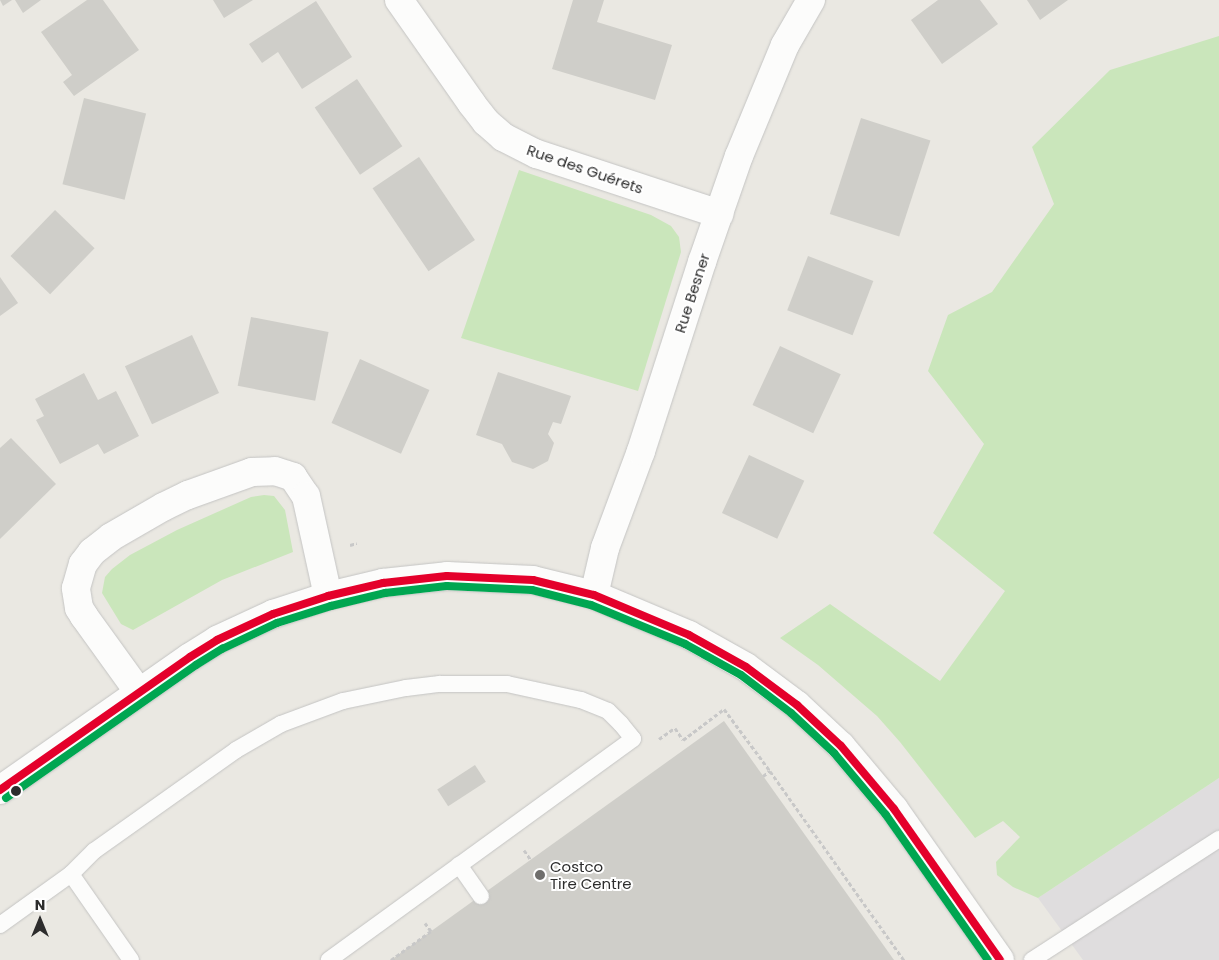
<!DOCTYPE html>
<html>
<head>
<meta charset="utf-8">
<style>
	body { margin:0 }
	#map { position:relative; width:1219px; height:960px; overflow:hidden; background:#eae8e2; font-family:Poppins,sans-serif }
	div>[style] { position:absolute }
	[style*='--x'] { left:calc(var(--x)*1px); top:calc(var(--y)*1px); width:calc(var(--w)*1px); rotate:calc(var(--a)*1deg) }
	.industrial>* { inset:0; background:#dfddde }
	.green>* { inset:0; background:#cae6bb }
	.building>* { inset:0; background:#cfcec9; transform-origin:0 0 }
	.path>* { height:3px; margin-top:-1.5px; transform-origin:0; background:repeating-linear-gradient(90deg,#c8c8c8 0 4px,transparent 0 6.5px) }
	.roads { filter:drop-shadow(0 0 1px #c4c4c3) drop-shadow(0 0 1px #c4c4c3) }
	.lane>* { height:16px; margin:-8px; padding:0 8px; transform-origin:8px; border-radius:8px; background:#fcfcfb }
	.street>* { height:28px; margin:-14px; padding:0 14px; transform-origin:14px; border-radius:14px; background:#fcfcfb }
	.secondary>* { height:28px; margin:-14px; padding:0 14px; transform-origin:14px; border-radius:14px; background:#fcfcfb }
	.bus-1>* { height:8px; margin:-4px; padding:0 4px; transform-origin:4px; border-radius:4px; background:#e4002b }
	.bus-2>* { height:8px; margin:-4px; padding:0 4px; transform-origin:4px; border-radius:4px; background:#00a651 }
	.dots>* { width:14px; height:14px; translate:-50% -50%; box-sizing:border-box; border:2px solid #fff; border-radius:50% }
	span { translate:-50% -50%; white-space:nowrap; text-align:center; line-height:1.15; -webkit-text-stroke:4px #fff; paint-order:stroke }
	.street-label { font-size:15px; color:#2d2d2d }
	.poi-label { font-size:15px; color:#2d2d2d }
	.left { translate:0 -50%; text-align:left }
	.north { position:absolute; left:15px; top:895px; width:50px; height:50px; -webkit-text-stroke:4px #fff; paint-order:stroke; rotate:0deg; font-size:14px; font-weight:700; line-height:20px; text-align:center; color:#2d2d2d }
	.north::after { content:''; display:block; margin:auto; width:18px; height:22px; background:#2d2d2d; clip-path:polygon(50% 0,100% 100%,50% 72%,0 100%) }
</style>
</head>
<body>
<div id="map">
	<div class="industrial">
		<i style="clip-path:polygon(1219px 778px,1219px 960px,1083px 960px,1038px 898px)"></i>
	</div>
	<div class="green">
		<i style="clip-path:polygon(1219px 36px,1219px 778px,1038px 898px,1013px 887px,997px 875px,996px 862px,1020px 837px,1003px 821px,975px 838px,900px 742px,877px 716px,818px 665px,780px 638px,830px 604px,940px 681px,1005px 591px,933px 533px,984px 444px,928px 371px,948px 315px,992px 292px,1054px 204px,1032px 147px,1110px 70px)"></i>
		<i style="clip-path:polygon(519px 170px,651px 215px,671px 226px,679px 237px,681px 252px,638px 391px,461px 338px)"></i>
		<i style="clip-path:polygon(264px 495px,274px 496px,285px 510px,293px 552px,222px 580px,133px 630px,121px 624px,102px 593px,105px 577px,112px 569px,130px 555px,177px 530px,251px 497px)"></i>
	</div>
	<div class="building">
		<i style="clip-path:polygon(0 0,12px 0,3px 6px)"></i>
		<i style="clip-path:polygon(15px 0,41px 0,23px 13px)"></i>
		<i style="clip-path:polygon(87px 0,103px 0,139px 50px,74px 96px,63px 82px,72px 75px,41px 32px)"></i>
		<i style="clip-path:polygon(213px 0,253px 0,224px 18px)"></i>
		<i style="clip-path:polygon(573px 0,604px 0,597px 22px,672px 45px,655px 100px,552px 69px)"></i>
		<i style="clip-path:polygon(938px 0,980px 0,998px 24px,942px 64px,911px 20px)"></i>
		<i style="clip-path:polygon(1027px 0,1068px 0,1040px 20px)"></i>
		<i style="clip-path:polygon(316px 1px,352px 57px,302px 89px,278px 52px,262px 63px,249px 44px)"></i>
		<i style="left:357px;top:79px;width:81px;height:51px;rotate:56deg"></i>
		<i style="left:84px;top:98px;width:64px;height:89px;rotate:14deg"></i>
		<i style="left:861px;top:118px;width:73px;height:101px;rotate:18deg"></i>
		<i style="left:419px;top:157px;width:100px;height:56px;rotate:56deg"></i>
		<i style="left:55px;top:210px;width:55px;height:64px;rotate:44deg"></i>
		<i style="left:808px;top:256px;width:70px;height:58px;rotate:21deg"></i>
		<i style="clip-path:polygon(0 277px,18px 303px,0 316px)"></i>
		<i style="left:251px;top:317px;width:79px;height:70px;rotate:11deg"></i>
		<i style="left:192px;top:335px;width:64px;height:74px;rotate:65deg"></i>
		<i style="left:780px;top:346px;width:67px;height:65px;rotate:25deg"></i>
		<i style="left:360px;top:359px;width:76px;height:70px;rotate:24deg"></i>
		<i style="clip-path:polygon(498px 372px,571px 396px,561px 424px,553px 422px,548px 434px,554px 443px,548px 461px,533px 469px,512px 462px,502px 444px,476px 435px)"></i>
		<i style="clip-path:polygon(84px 373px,98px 400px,116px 391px,139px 436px,104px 454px,98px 444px,60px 464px,36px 420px,44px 416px,35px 399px)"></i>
		<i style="clip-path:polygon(11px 438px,56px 484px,0 539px,0 448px)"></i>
		<i style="left:749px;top:455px;width:61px;height:64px;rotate:25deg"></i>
		<i style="clip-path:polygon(724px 721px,894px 960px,391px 960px)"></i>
		<i style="left:475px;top:765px;width:20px;height:45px;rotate:57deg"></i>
	</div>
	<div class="path">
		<i style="--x:350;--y:545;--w:7;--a:-16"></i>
		<i style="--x:659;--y:739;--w:19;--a:-35"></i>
		<i style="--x:675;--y:728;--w:14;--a:56"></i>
		<i style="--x:683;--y:740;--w:51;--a:-37.1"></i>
		<i style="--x:724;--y:709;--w:77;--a:53.4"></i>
		<i style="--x:763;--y:776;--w:9;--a:-36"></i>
		<i style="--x:770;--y:771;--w:232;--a:54.7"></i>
		<i style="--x:524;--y:850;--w:12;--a:55"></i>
		<i style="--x:391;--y:960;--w:49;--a:-35.9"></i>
		<i style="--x:431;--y:931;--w:10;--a:-127"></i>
	</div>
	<div class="roads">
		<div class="lane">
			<i style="--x:459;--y:865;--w:38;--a:55"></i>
			<i style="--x:71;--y:874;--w:105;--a:55.1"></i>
			<i style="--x:0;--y:925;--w:87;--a:-35.7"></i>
			<i style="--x:71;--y:874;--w:33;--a:-45"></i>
			<i style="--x:94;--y:851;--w:174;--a:-35.4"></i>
			<i style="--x:236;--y:750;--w:52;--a:-30"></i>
			<i style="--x:281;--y:724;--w:66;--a:-20.4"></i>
			<i style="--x:343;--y:701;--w:64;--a:-11.7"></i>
			<i style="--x:406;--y:688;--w:34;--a:-7"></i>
			<i style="--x:440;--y:684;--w:67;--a:0"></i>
			<i style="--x:507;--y:684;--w:76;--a:12.2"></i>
			<i style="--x:581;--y:700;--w:29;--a:22"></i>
			<i style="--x:608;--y:711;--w:18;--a:45"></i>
			<i style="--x:621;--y:724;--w:19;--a:51"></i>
			<i style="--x:633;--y:739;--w:376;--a:144"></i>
			<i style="--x:1032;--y:960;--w:223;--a:-32.9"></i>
		</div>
		<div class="street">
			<i style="--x:399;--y:0;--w:127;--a:54.9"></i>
			<i style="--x:472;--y:104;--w:23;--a:52"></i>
			<i style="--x:486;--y:122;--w:23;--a:41"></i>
			<i style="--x:503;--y:137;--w:38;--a:27"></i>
			<i style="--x:537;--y:154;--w:192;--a:18.2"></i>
			<i style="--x:594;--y:595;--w:48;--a:-76.8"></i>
			<i style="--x:605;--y:548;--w:103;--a:-69.6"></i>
			<i style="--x:641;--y:451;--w:199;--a:-72.1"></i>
			<i style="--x:702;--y:262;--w:112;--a:-70.8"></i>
			<i style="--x:739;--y:156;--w:120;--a:-67.5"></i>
			<i style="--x:785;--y:45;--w:52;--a:-60"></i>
			<i style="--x:138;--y:691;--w:92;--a:-125.8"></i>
			<i style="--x:84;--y:616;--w:9;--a:-122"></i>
			<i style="--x:79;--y:608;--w:20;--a:-99"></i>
			<i style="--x:76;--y:588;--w:25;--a:-74"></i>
			<i style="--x:83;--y:564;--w:15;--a:-53"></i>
			<i style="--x:92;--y:552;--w:24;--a:-38"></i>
			<i style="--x:111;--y:537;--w:60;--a:-30"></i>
			<i style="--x:163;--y:507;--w:28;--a:-26"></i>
			<i style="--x:188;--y:495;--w:68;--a:-19.8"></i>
			<i style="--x:252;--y:472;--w:23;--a:-2"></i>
			<i style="--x:275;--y:471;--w:19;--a:18"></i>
			<i style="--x:293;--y:477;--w:23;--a:56"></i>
			<i style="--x:306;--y:496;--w:102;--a:77.6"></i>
		</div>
		<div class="secondary">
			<i style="--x:0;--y:790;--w:232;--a:-35"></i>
			<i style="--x:190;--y:657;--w:32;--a:-32"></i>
			<i style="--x:217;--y:640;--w:62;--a:-24.9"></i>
			<i style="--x:273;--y:614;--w:58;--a:-18.1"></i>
			<i style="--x:328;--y:596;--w:57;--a:-13.3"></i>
			<i style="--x:383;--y:583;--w:64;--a:-6.2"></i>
			<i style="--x:447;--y:576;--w:86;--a:2.7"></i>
			<i style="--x:533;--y:580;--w:63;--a:13.8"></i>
			<i style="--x:594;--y:595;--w:103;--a:22.8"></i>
			<i style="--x:689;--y:635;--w:65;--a:29.3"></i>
			<i style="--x:746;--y:667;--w:64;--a:36.7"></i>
			<i style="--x:797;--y:705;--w:60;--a:43"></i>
			<i style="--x:841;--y:746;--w:82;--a:49.9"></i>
			<i style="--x:894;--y:809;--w:184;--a:54.9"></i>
		</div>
	</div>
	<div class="bus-1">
		<i style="--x:0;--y:790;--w:232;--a:-35"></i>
		<i style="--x:190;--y:657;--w:32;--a:-32"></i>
		<i style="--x:217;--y:640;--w:62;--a:-24.9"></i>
		<i style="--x:273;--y:614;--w:58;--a:-18.1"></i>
		<i style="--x:328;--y:596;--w:57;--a:-13.3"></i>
		<i style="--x:383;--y:583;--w:64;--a:-6.2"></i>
		<i style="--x:447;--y:576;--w:86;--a:2.7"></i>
		<i style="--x:533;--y:580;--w:63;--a:13.8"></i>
		<i style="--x:594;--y:595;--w:103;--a:22.8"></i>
		<i style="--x:689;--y:635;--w:65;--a:29.3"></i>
		<i style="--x:746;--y:667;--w:64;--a:36.7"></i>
		<i style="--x:797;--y:705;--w:60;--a:43"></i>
		<i style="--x:841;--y:746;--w:82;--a:49.9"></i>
		<i style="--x:894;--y:809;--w:184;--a:54.9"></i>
	</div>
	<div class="bus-2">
		<i style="--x:6;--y:798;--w:232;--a:-35"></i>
		<i style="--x:196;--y:665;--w:31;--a:-32"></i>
		<i style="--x:222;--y:649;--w:61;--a:-25.3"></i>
		<i style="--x:277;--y:623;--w:57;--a:-17.5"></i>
		<i style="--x:331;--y:606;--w:56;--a:-13.5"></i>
		<i style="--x:385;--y:593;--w:62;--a:-6.4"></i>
		<i style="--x:447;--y:586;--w:85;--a:2.7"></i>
		<i style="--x:532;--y:590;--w:61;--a:14.3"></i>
		<i style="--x:591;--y:605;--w:102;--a:22.5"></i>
		<i style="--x:685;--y:644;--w:64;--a:29"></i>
		<i style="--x:741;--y:675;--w:63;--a:37.2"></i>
		<i style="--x:791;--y:713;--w:59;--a:42.9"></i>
		<i style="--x:834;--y:753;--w:81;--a:50"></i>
		<i style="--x:886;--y:815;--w:177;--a:54.9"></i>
	</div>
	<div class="dots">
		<i style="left:16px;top:791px;background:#2d2d2d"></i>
		<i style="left:540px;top:875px;background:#6f6e6c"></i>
	</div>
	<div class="street-label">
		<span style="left:585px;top:169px;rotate:19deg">Rue des Guérets</span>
		<span style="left:692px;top:293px;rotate:-72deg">Rue Besner</span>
	</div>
	<div class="poi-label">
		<span class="left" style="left:550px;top:875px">Costco<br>Tire Centre</span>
	</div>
	<div class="north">N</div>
</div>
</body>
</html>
